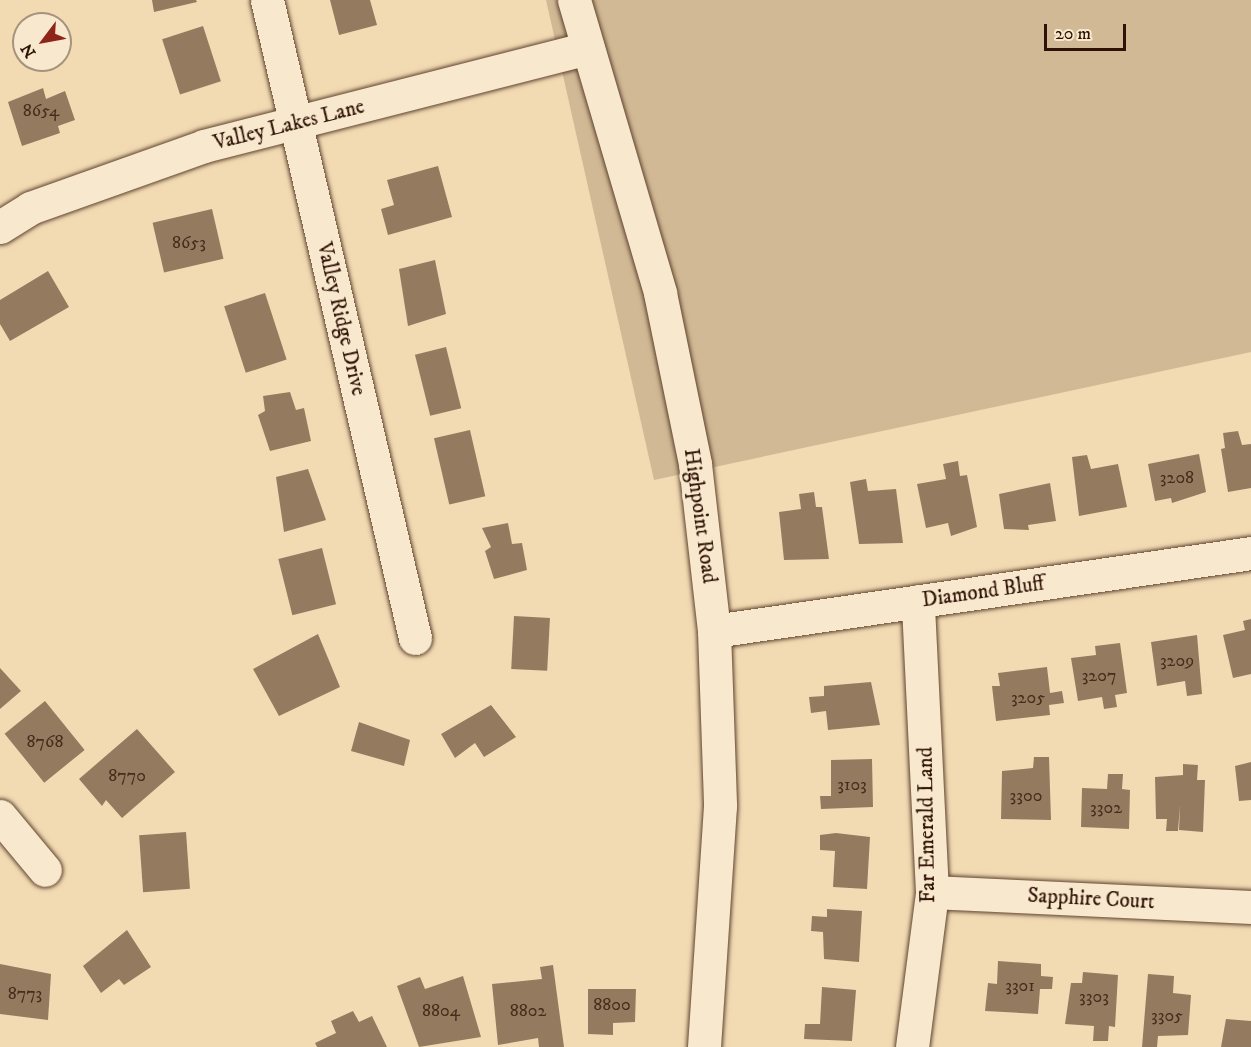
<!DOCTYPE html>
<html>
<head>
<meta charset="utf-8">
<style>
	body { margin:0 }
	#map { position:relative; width:1251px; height:1047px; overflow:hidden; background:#f2dbb3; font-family:"IM FELL DW Pica",serif }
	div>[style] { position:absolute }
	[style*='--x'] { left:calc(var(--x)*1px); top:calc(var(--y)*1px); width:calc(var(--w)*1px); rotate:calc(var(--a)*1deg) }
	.green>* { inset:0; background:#d1b995 }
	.building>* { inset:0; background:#947b5f; transform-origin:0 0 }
	.roads { filter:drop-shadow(0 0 2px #604430) drop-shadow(0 0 2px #604430) }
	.minor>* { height:33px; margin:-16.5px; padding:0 16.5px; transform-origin:16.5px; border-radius:16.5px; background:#f7e8ce }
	span { translate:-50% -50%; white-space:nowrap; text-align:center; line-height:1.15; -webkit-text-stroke:6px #f7e8ce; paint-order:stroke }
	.number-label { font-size:18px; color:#482c1c }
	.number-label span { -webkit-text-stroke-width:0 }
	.street-label { font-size:21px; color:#2f1205 }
	.north { position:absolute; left:12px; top:12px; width:60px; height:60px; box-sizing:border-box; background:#f7e8ce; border:2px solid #a7927e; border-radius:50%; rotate:238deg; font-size:16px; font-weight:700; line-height:24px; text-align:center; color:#2f1205 }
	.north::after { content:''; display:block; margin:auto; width:21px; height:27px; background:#8f2418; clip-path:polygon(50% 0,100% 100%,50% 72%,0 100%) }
	.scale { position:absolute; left:1044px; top:24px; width:82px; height:27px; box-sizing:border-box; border:3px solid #2f1205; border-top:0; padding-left:8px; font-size:18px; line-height:21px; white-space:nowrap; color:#2f1205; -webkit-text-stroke:4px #f7e8ce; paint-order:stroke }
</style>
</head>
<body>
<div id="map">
	<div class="green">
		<i style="clip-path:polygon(546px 0,1251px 0,1251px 352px,654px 480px)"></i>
	</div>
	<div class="building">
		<i style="clip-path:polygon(152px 0,196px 0,197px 2px,154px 12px)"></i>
		<i style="clip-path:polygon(330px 0,370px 0,377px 25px,339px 35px)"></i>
		<i style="left:203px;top:26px;width:58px;height:43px;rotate:72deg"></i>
		<i style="clip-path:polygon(43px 88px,46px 99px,65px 91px,75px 120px,58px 126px,60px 133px,22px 146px,8px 102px)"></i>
		<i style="clip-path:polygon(438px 166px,452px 217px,388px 235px,381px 209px,394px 205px,387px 180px)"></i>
		<i style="left:212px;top:209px;width:51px;height:61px;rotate:77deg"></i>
		<i style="clip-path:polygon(435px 260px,446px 314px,408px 326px,399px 269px)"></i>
		<i style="clip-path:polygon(48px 271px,69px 307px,10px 341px,0 324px,0 300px)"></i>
		<i style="left:265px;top:293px;width:70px;height:43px;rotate:72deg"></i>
		<i style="left:446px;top:347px;width:63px;height:32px;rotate:76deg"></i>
		<i style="clip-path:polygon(290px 392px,296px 410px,304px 408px,311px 441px,270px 451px,258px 415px,265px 411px,263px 396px)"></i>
		<i style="left:470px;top:430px;width:68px;height:37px;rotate:77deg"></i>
		<i style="clip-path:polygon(1238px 431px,1242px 445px,1251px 444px,1251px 488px,1228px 492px,1221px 449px,1225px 448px,1223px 433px)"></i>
		<i style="clip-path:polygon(1199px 454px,1206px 492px,1172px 503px,1171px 498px,1155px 501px,1148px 464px)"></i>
		<i style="clip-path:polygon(1087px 455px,1091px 469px,1118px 464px,1127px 507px,1079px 516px,1072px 457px)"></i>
		<i style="clip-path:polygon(958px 461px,960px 476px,967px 475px,977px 527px,951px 536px,948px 523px,926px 528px,917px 484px,946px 479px,943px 464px)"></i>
		<i style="clip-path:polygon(308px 469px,326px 520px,284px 532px,276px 477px)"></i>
		<i style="clip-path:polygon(866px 479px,868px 491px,896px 489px,903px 543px,859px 544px,850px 482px)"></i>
		<i style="clip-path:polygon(1050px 483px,1056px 521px,1028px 525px,1029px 530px,1004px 529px,999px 494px)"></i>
		<i style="clip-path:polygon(814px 492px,816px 507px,822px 507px,829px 559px,784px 560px,779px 512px,801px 509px,799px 494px)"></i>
		<i style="clip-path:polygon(508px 523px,512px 544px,522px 543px,527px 570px,494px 579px,485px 551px,491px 547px,482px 528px)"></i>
		<i style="left:322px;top:548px;width:58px;height:45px;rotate:76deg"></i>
		<i style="left:514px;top:616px;width:36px;height:53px;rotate:3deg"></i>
		<i style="clip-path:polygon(1251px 619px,1251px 674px,1233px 678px,1223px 635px,1245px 630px,1243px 621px)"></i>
		<i style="clip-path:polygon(318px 634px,340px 687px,279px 716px,253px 669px)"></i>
		<i style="clip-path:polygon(1197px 635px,1202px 694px,1187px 696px,1185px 681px,1157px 686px,1151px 642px)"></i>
		<i style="clip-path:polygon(1120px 643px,1127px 693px,1115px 695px,1117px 707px,1104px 709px,1102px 697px,1078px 701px,1071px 658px,1096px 655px,1095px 646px)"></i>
		<i style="clip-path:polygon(1047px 667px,1050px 693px,1062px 691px,1064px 703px,1049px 705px,1050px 715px,996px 721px,992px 686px,1000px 686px,998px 673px)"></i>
		<i style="clip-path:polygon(0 668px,21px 691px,0 709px)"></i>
		<i style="clip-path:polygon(871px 682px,880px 725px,828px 730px,826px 711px,811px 713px,809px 697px,824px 696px,824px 686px)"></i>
		<i style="left:45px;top:701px;width:63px;height:52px;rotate:51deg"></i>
		<i style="clip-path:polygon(491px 705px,516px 737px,484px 757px,475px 743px,455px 758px,441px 734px)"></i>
		<i style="clip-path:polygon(359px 722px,410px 740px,404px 766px,351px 751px)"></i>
		<i style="clip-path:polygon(137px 729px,175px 772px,122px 818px,106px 800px,102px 806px,79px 779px)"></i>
		<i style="clip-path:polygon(1034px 757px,1049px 757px,1051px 820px,1001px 819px,1002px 771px,1033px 768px)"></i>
		<i style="clip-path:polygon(872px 759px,873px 807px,821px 809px,820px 796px,831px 796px,831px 760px)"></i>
		<i style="clip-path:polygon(1251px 762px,1251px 800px,1239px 801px,1235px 766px)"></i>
		<i style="clip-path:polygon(1183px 764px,1198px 765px,1197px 780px,1205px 780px,1203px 832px,1179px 830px,1180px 805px,1178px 831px,1166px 831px,1167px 819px,1156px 819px,1155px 777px,1183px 775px)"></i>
		<i style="clip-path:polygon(1108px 774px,1123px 774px,1122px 789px,1130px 790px,1129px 829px,1081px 827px,1082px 788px,1107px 789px)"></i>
		<i style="left:186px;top:832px;width:57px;height:47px;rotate:86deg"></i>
		<i style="clip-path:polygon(836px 833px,870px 837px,867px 889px,833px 887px,835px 851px,820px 850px,820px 835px)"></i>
		<i style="clip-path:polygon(827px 909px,862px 911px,859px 962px,824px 959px,823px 932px,811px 931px,812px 916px,827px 917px)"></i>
		<i style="clip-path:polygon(127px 930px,151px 967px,124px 985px,119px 979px,101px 993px,83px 966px)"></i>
		<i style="clip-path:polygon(998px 961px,1041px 964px,1041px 976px,1053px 977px,1052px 989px,1040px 989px,1038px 1014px,985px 1011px,988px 983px,997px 984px)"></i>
		<i style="clip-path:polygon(0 964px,51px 974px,48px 1020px,0 1014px)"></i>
		<i style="clip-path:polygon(553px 965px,564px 1047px,539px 1047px,538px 1038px,498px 1045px,492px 984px,542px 979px,540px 967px)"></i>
		<i style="clip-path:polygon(1083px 972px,1118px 975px,1115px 1027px,1109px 1026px,1108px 1041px,1093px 1041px,1094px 1026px,1065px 1024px,1071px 983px,1082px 983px)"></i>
		<i style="clip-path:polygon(1148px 974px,1174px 976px,1173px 993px,1191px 995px,1188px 1035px,1158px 1036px,1157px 1047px,1142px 1047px)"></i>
		<i style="clip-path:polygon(463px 976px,481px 1037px,419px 1047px,397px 986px,420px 977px,425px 989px)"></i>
		<i style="clip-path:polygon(822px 987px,856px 990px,852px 1041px,804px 1039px,805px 1024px,820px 1024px)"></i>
		<i style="clip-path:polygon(588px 989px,636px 989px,635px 1022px,613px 1023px,613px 1035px,588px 1034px)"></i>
		<i style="clip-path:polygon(353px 1011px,359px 1022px,372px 1016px,387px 1047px,317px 1047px,315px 1043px,336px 1033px,331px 1021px)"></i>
		<i style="clip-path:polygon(1226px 1019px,1251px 1021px,1251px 1047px,1221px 1047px)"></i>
	</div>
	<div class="roads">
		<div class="minor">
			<i style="--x:267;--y:0;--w:655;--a:76.94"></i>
			<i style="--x:574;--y:0;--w:305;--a:73.6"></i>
			<i style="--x:660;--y:293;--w:175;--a:78.4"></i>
			<i style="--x:695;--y:464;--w:168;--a:83.5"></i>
			<i style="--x:714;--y:631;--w:175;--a:88"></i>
			<i style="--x:720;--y:806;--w:242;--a:93.8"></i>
			<i style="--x:0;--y:227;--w:36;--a:-32"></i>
			<i style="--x:30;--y:208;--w:185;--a:-19.6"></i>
			<i style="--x:204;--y:146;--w:396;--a:-14.3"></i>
			<i style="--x:714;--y:631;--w:543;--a:-8.26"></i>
			<i style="--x:0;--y:816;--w:70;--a:50.2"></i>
			<i style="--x:932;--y:892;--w:319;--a:2.7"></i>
			<i style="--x:912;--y:1047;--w:156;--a:-82.6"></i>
			<i style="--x:932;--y:892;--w:291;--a:-92.8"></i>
		</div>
	</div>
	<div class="number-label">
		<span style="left:41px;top:111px">8654</span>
		<span style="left:189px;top:243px">8653</span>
		<span style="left:1177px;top:478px">3208</span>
		<span style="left:1177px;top:661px">3209</span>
		<span style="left:1099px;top:676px">3207</span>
		<span style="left:1028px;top:698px">3205</span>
		<span style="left:45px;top:742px">8768</span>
		<span style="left:127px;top:776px">8770</span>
		<span style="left:852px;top:785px">3103</span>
		<span style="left:1026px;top:796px">3300</span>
		<span style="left:1106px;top:808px">3302</span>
		<span style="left:1020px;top:986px">3301</span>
		<span style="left:25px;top:994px">8773</span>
		<span style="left:1094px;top:997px">3303</span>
		<span style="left:612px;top:1005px">8800</span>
		<span style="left:441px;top:1011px">8804</span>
		<span style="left:528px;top:1011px">8802</span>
		<span style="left:1167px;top:1016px">3305</span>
	</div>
	<div class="street-label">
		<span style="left:289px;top:125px;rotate:-14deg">Valley Lakes Lane</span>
		<span style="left:341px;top:319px;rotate:77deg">Valley Ridge Drive</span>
		<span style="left:700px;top:516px;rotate:82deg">Highpoint Road</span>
		<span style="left:983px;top:592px;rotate:-8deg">Diamond Bluff</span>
		<span style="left:927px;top:825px;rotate:-91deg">Far Emerald Land</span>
		<span style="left:1091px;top:899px;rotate:3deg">Sapphire Court</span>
	</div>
	<div class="north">N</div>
	<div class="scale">20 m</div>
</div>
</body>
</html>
